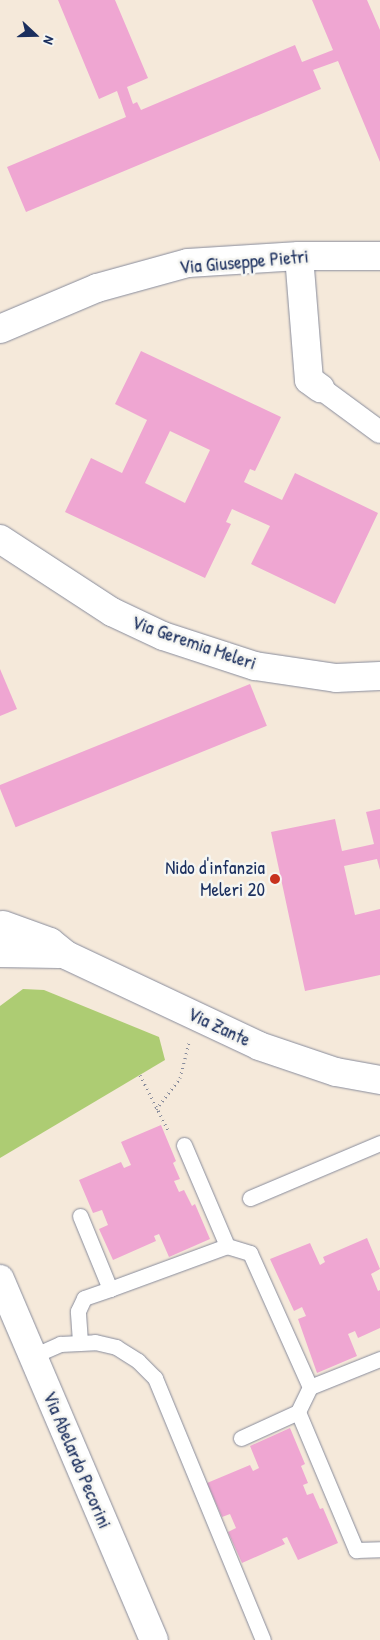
<!DOCTYPE html>
<html>
<head>
<meta charset="utf-8">
<style>
	body { margin:0 }
	#map { position:relative; width:380px; height:1640px; overflow:hidden; background:#f5e9da; font-family:"Patrick Hand",sans-serif }
	div>[style] { position:absolute }
	[style*='--x'] { left:calc(var(--x)*1px); top:calc(var(--y)*1px); width:calc(var(--w)*1px); rotate:calc(var(--a)*1deg) }
	.green>* { inset:0; background:#adcc73 }
	.building>* { inset:0; background:#efa6d2; transform-origin:0 0 }
	.path>* { height:3px; margin-top:-1.5px; transform-origin:0; background:repeating-linear-gradient(90deg,#888c9c 0 1px,transparent 0 5px) }
	.roads { filter:drop-shadow(0 0 1px #888c9c) drop-shadow(0 0 1px #888c9c) }
	.service>* { height:15px; margin:-7.5px; padding:0 7.5px; transform-origin:7.5px; border-radius:7.5px; background:#fff }
	.pedestrian>* { height:22px; margin:-11px; padding:0 11px; transform-origin:11px; border-radius:11px; background:#fff }
	.minor>* { height:28px; margin:-14px; padding:0 14px; transform-origin:14px; border-radius:14px; background:#fff }
	.dots>* { width:14px; height:14px; translate:-50% -50%; box-sizing:border-box; border:2px solid #f6f6f2; border-radius:50% }
	span { translate:-50% -50%; white-space:nowrap; text-align:center; line-height:1.15; -webkit-text-stroke:5px #f6f6f2; paint-order:stroke }
	.street-label { font-size:19px; color:#1b2f5e }
	.poi-label { font-size:19px; color:#1b2f5e }
	.right { translate:-100% -50%; text-align:right }
	.north { position:absolute; left:10px; top:10px; width:50px; height:50px; -webkit-text-stroke:4px #f6f6f2; paint-order:stroke; rotate:111deg; font-size:14px; font-weight:700; line-height:20px; text-align:center; color:#1b2f5e }
	.north::after { content:''; display:block; margin:auto; width:18px; height:22px; background:#1b2f5e; clip-path:polygon(50% 0,100% 100%,50% 72%,0 100%) }
</style>
</head>
<body>
<div id="map">
	<div class="green">
		<i style="clip-path:polygon(23px 989px,44px 990px,159px 1037px,165px 1060px,0 1158px,0 1006px)"></i>
	</div>
	<div class="building">
		<i style="clip-path:polygon(58px 0,115px 0,148px 78px,127px 87px,133px 104px,137px 102px,141px 110px,295px 45px,302px 62px,333px 50px,312px 0,367px 0,380px 30px,380px 162px,338px 61px,313px 70px,321px 89px,26px 212px,7px 167px,126px 117px,117px 91px,99px 99px)"></i>
		<i style="clip-path:polygon(evenodd,141px 351px,281px 417px,255px 471px,250px 469px,244px 482px,282px 500px,295px 473px,378px 513px,335px 604px,251px 564px,270px 526px,232px 509px,226px 522px,231px 524px,205px 578px,65px 512px,91px 458px,122px 473px,147px 420px,115px 404px,141px 351px,170px 431px,210px 450px,185px 503px,145px 483px,170px 431px)"></i>
		<i style="clip-path:polygon(0 669px,17px 709px,0 716px)"></i>
		<i style="left:250px;top:684px;width:45px;height:271px;rotate:68deg"></i>
		<i style="clip-path:polygon(380px 809px,380px 870px,377px 859px,344px 866px,355px 915px,380px 909px,380px 975px,305px 991px,271px 832px,335px 819px,342px 851px,374px 844px,366px 812px)"></i>
		<i style="clip-path:polygon(161px 1125px,176px 1161px,173px 1163px,180px 1179px,174px 1181px,179px 1192px,184px 1190px,192px 1206px,195px 1204px,210px 1239px,169px 1257px,159px 1234px,154px 1236px,156px 1241px,113px 1260px,99px 1229px,108px 1225px,102px 1210px,93px 1213px,79px 1180px,121px 1162px,124px 1168px,131px 1165px,121px 1142px)"></i>
		<i style="clip-path:polygon(367px 1238px,380px 1269px,371px 1274px,378px 1291px,380px 1290px,380px 1328px,358px 1338px,355px 1331px,348px 1334px,357px 1356px,317px 1373px,298px 1319px,306px 1316px,302px 1307px,294px 1311px,270px 1259px,310px 1243px,320px 1265px,325px 1262px,323px 1257px)"></i>
		<i style="clip-path:polygon(290px 1428px,305px 1464px,301px 1466px,308px 1483px,303px 1485px,307px 1495px,313px 1493px,320px 1509px,323px 1508px,338px 1543px,298px 1560px,287px 1537px,282px 1539px,285px 1544px,242px 1563px,228px 1532px,236px 1528px,230px 1514px,222px 1517px,207px 1483px,250px 1465px,253px 1471px,259px 1468px,250px 1446px)"></i>
	</div>
	<div class="path">
		<i style="--x:140;--y:1075;--w:62;--a:63"></i>
		<i style="--x:156;--y:1109;--w:39;--a:-52"></i>
		<i style="--x:180;--y:1078;--w:36;--a:-76"></i>
	</div>
	<div class="roads">
		<div class="service">
			<i style="--x:184;--y:1145;--w:110;--a:66.9"></i>
			<i style="--x:250;--y:1198;--w:141;--a:-22.9"></i>
			<i style="--x:110;--y:1289;--w:125;--a:-20.2"></i>
			<i style="--x:227;--y:1246;--w:24;--a:17"></i>
			<i style="--x:250;--y:1253;--w:147;--a:65.9"></i>
			<i style="--x:310;--y:1387;--w:28;--a:116"></i>
			<i style="--x:80;--y:1342;--w:31;--a:-94"></i>
			<i style="--x:78;--y:1311;--w:14;--a:-65"></i>
			<i style="--x:84;--y:1298;--w:28;--a:-19"></i>
			<i style="--x:110;--y:1289;--w:79;--a:-112.3"></i>
			<i style="--x:33;--y:1356;--w:30;--a:-24"></i>
			<i style="--x:60;--y:1344;--w:35;--a:-3"></i>
			<i style="--x:95;--y:1342;--w:22;--a:13"></i>
			<i style="--x:116;--y:1347;--w:26;--a:32"></i>
			<i style="--x:138;--y:1361;--w:24;--a:45"></i>
			<i style="--x:155;--y:1378;--w:283;--a:67.6"></i>
			<i style="--x:310;--y:1387;--w:75;--a:-21.8"></i>
			<i style="--x:241;--y:1438;--w:63;--a:-24.5"></i>
			<i style="--x:298;--y:1412;--w:150;--a:67.2"></i>
			<i style="--x:356;--y:1550;--w:24;--a:-2"></i>
		</div>
		<div class="pedestrian">
			<i style="--x:320;--y:388;--w:74;--a:36.3"></i>
		</div>
		<div class="minor">
			<i style="--x:299;--y:256;--w:124;--a:85.4"></i>
			<i style="--x:309;--y:380;--w:14;--a:36"></i>
			<i style="--x:0;--y:329;--w:105;--a:-22.9"></i>
			<i style="--x:97;--y:288;--w:94;--a:-15.4"></i>
			<i style="--x:188;--y:263;--w:111;--a:-3.6"></i>
			<i style="--x:299;--y:256;--w:81;--a:0"></i>
			<i style="--x:0;--y:539;--w:134;--a:33.1"></i>
			<i style="--x:112;--y:612;--w:56;--a:25.2"></i>
			<i style="--x:163;--y:636;--w:97;--a:18.1"></i>
			<i style="--x:255;--y:666;--w:82;--a:8.4"></i>
			<i style="--x:336;--y:678;--w:44;--a:-2.6"></i>
			<i style="--x:3;--y:925;--w:50;--a:19.9"></i>
			<i style="--x:50;--y:942;--w:21;--a:39"></i>
			<i style="--x:66;--y:955;--w:213;--a:25.2"></i>
			<i style="--x:259;--y:1046;--w:81;--a:18.7"></i>
			<i style="--x:336;--y:1072;--w:45;--a:10.3"></i>
			<i style="--x:0;--y:953;--w:59;--a:1"></i>
			<i style="--x:0;--y:1279;--w:392;--a:66.9"></i>
		</div>
	</div>
	<div class="dots">
		<i style="left:275px;top:879px;background:#c8321e"></i>
	</div>
	<div class="street-label">
		<span style="left:244px;top:262px;rotate:-5deg">Via Giuseppe Pietri</span>
		<span style="left:194px;top:643px;rotate:19deg">Via Geremia Meleri</span>
		<span style="left:219px;top:1027px;rotate:25deg">Via Zante</span>
		<span style="left:77px;top:1460px;rotate:67deg">Via Abelardo Pecorini</span>
	</div>
	<div class="poi-label">
		<span class="right" style="left:265px;top:879px">Nido d'infanzia<br>Meleri 20</span>
	</div>
	<div class="north">N</div>
</div>
</body>
</html>
